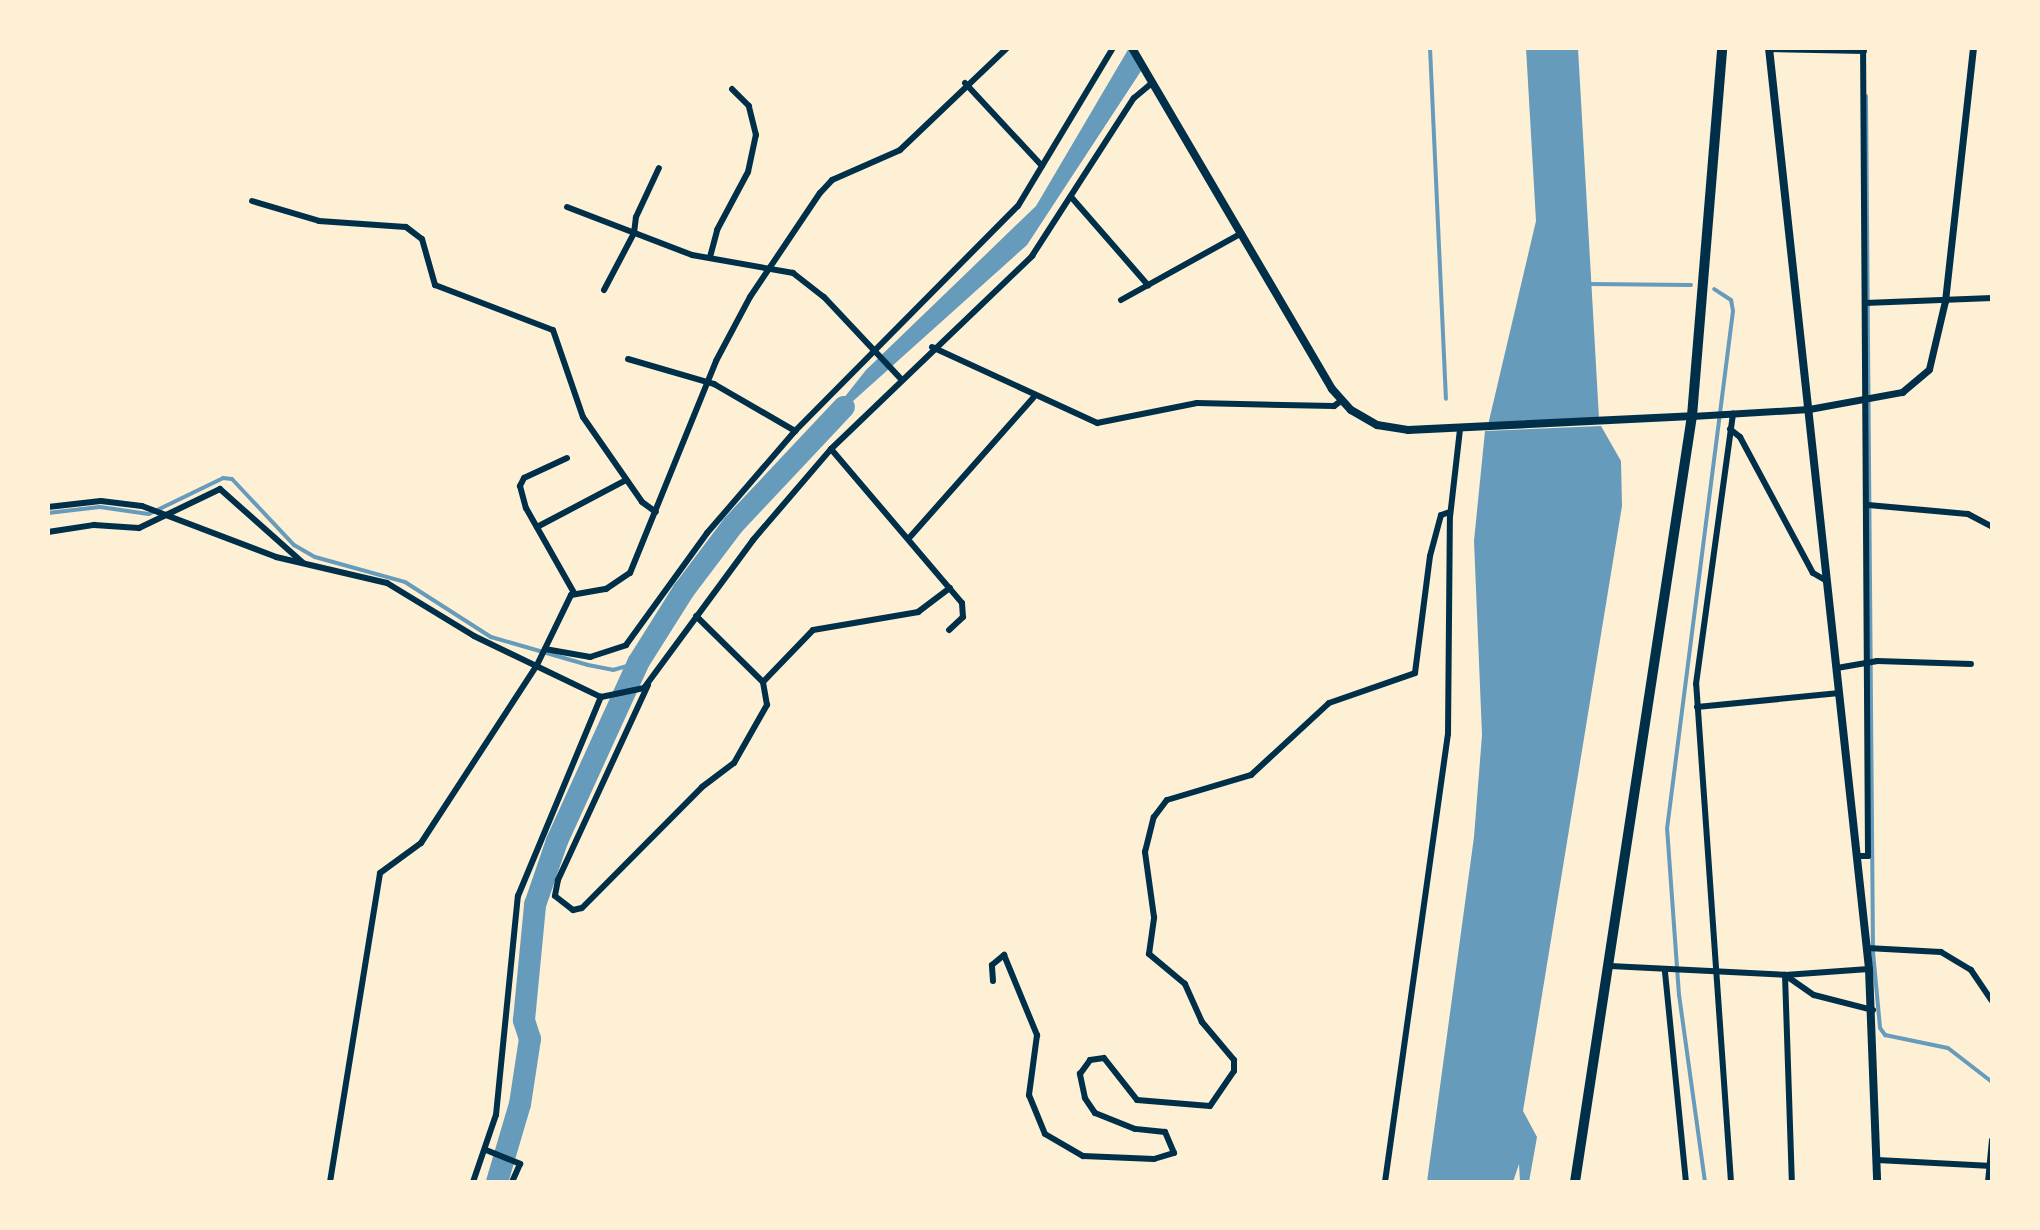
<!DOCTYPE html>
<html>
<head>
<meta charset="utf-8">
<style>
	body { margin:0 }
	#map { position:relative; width:2040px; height:1230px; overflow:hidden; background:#fdf0d5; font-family:"DejaVu Sans",sans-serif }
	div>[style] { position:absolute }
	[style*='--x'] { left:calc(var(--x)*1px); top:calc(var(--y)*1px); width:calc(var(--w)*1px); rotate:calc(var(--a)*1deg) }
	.water>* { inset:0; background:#669bbc }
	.stream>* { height:4px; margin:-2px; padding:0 2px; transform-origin:2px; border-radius:2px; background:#669bbc }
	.river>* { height:22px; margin:-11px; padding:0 11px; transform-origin:11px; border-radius:11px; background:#669bbc }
	.minor>* { height:6px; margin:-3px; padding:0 3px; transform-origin:3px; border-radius:3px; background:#003049 }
	.tertiary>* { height:7px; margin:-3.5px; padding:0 3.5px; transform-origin:3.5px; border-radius:3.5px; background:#003049 }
	.secondary>* { height:8px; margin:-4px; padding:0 4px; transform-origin:4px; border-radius:4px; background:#003049 }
	.trunk>* { height:10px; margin:-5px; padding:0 5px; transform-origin:5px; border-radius:5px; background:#003049 }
	span { translate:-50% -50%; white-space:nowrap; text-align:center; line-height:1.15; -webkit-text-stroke:6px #fdf0d5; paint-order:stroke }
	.frame { position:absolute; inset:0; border:50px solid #fdf0d5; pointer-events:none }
</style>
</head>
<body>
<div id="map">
	<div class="water">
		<i style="clip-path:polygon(1129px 48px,1141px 71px,1027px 245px,813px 437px,866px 370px,1036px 206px)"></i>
		<i style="clip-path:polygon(1526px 48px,1578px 48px,1599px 418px,1488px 425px,1536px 221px)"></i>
		<i style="clip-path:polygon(1601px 426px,1621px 461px,1622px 506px,1523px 1111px,1537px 1137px,1529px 1182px,1520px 1182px,1519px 1164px,1513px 1182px,1427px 1182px,1474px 837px,1482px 735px,1474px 541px,1485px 431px)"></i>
	</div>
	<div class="stream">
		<i style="--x:1430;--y:48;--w:351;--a:87.4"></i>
		<i style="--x:1866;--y:96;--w:856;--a:89.53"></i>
		<i style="--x:1873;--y:952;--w:76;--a:84.7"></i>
		<i style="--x:1880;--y:1028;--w:9;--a:54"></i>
		<i style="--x:1885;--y:1035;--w:64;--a:11.7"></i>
		<i style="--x:1948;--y:1048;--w:56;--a:37.7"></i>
		<i style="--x:1589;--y:284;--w:102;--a:0.6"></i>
		<i style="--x:48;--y:513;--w:52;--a:-6.6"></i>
		<i style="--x:100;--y:507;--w:49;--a:8.1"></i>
		<i style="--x:149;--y:514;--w:82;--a:-25.9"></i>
		<i style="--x:223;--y:478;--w:9;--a:6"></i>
		<i style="--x:232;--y:479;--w:91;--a:46.8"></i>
		<i style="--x:294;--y:545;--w:24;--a:30"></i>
		<i style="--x:315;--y:557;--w:93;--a:15.5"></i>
		<i style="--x:405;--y:582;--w:102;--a:32.6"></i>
		<i style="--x:491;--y:637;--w:101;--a:16.1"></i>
		<i style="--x:588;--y:665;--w:25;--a:11"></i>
		<i style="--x:613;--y:670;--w:26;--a:-16"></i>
		<i style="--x:1705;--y:1182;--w:189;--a:-97.9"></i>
		<i style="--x:1679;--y:995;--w:166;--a:-94.1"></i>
		<i style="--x:1667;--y:829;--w:522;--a:-82.74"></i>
		<i style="--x:1733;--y:311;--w:11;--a:-100"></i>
		<i style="--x:1731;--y:300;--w:20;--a:-147"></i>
	</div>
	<div class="river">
		<i style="--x:497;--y:1182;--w:81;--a:-73.6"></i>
		<i style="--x:520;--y:1104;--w:66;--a:-81.3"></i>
		<i style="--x:530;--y:1039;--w:20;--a:-108"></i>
		<i style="--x:524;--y:1020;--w:116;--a:-84.5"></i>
		<i style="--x:535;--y:905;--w:68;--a:-71"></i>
		<i style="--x:557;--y:841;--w:196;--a:-65.5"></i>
		<i style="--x:638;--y:663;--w:86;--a:-57.8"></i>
		<i style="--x:684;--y:590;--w:81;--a:-53"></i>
		<i style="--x:733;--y:525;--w:162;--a:-46.8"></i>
	</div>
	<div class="minor">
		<i style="--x:1769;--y:49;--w:95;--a:1.2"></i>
		<i style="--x:965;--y:83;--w:113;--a:47.1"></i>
		<i style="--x:1072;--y:198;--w:116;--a:48.9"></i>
		<i style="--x:252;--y:201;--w:70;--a:16.6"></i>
		<i style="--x:319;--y:221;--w:87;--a:3.9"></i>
		<i style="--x:406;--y:227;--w:20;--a:37"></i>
		<i style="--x:422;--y:239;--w:48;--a:74.2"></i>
		<i style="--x:435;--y:285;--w:126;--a:20.9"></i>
		<i style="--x:553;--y:330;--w:92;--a:71"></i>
		<i style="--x:583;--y:417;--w:103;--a:55.2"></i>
		<i style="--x:642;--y:502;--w:17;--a:36"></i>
		<i style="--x:567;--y:207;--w:134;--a:21"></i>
		<i style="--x:692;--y:255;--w:103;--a:10.1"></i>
		<i style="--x:793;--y:273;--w:39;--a:38"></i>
		<i style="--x:824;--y:297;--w:111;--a:46.8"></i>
		<i style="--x:710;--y:257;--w:28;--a:-75"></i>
		<i style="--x:717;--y:230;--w:66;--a:-61.9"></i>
		<i style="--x:748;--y:172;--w:38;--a:-78"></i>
		<i style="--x:756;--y:135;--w:30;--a:-104"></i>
		<i style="--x:749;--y:106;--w:24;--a:-135"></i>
		<i style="--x:604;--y:290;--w:64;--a:-62.2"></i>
		<i style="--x:634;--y:233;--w:16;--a:-83"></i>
		<i style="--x:636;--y:217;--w:54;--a:-64.9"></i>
		<i style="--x:1121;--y:300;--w:138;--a:-29"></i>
		<i style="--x:1865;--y:303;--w:127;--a:-2.3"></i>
		<i style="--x:932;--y:347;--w:182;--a:24.7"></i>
		<i style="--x:1097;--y:423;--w:102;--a:-11.3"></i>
		<i style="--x:1197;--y:403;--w:137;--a:1.3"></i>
		<i style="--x:1334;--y:406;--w:9;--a:-36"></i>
		<i style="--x:628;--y:359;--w:90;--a:16.2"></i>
		<i style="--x:714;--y:384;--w:94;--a:30.1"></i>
		<i style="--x:1730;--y:429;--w:13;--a:39"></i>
		<i style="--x:1740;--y:437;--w:154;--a:61.8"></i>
		<i style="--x:1813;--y:573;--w:16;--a:30"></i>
		<i style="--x:831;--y:449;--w:202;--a:49.6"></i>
		<i style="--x:962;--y:603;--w:14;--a:86"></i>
		<i style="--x:963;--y:617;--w:19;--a:137"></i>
		<i style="--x:567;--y:458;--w:47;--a:155.1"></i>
		<i style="--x:524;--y:478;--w:9;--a:117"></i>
		<i style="--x:520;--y:486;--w:23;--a:75"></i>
		<i style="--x:526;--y:508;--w:98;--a:60.5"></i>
		<i style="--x:1868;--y:505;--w:100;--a:5.1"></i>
		<i style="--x:1968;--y:514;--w:27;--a:28"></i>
		<i style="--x:48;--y:507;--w:53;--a:-6.5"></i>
		<i style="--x:101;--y:501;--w:41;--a:7"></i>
		<i style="--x:142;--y:506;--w:143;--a:20.8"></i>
		<i style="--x:276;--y:557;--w:114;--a:13.2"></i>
		<i style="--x:387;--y:583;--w:102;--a:31.3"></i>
		<i style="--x:474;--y:636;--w:141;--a:25.7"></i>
		<i style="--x:601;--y:697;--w:44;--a:-11.8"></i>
		<i style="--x:644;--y:688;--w:184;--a:-53.6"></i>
		<i style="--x:753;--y:540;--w:120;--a:-49.4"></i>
		<i style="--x:831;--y:449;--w:279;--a:-43.8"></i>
		<i style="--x:1032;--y:256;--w:188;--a:-57.2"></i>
		<i style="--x:1134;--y:98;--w:23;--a:-40"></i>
		<i style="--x:537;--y:527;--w:101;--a:-27.8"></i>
		<i style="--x:48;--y:532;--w:47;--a:-8.7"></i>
		<i style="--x:94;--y:525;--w:45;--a:3.8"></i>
		<i style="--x:139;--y:528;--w:90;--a:-25.7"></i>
		<i style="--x:220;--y:489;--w:111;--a:41.7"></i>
		<i style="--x:910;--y:537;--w:186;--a:-48.5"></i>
		<i style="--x:545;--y:649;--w:46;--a:10.1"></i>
		<i style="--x:590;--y:657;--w:38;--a:-18"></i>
		<i style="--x:626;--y:645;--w:138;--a:-54.1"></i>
		<i style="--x:707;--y:533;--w:136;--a:-49.2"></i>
		<i style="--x:796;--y:430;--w:315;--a:-45.3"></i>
		<i style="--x:1018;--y:206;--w:184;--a:-59"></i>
		<i style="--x:1837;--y:668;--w:41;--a:-9.9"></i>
		<i style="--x:1877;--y:661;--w:94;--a:1.8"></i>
		<i style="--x:763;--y:682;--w:72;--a:-46.1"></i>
		<i style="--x:813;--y:630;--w:107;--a:-9.7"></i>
		<i style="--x:918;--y:612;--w:40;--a:-37"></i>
		<i style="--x:648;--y:685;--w:215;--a:114.8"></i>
		<i style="--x:558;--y:880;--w:16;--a:101"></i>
		<i style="--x:555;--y:896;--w:23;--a:38"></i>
		<i style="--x:573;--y:910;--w:9;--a:-13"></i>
		<i style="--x:582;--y:908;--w:170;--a:-45.2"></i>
		<i style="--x:702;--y:787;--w:40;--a:-37"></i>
		<i style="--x:734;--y:763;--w:67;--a:-60.4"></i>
		<i style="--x:767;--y:705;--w:23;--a:-100"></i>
		<i style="--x:763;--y:682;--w:94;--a:-135.4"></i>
		<i style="--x:1697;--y:707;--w:143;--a:-5.6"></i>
		<i style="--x:1856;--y:856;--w:12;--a:0"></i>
		<i style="--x:1868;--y:856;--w:808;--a:-90.35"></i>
		<i style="--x:1867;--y:948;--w:74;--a:3.1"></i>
		<i style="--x:1941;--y:952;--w:35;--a:31"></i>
		<i style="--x:1971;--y:970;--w:37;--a:56"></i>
		<i style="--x:1610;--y:966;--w:175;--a:2.9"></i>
		<i style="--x:1785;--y:975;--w:84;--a:-4.1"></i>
		<i style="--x:1665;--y:972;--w:211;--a:84.3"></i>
		<i style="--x:1785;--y:975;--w:207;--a:88.1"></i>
		<i style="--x:1785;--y:975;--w:35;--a:35"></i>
		<i style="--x:1814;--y:995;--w:61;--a:14.3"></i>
		<i style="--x:993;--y:981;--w:16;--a:-94"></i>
		<i style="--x:992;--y:965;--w:16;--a:-40"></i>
		<i style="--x:1004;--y:955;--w:87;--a:67.6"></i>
		<i style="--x:1037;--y:1035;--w:61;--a:97.6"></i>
		<i style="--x:1029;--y:1095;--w:42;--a:67.7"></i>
		<i style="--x:1045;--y:1134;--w:44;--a:30.1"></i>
		<i style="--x:1083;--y:1156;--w:71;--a:2.4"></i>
		<i style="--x:1154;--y:1159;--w:21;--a:-17"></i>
		<i style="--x:1174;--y:1153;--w:23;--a:-113"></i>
		<i style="--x:1165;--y:1132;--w:30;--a:-174"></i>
		<i style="--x:1135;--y:1129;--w:43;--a:-158.2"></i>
		<i style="--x:1095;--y:1113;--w:18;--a:-124"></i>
		<i style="--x:1085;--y:1098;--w:25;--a:-102"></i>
		<i style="--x:1080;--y:1074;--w:17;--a:-54"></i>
		<i style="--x:1090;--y:1060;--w:14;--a:-8"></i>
		<i style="--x:1104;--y:1058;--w:53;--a:51.8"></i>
		<i style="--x:1137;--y:1100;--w:73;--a:4.7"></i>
		<i style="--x:1210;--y:1106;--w:42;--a:-55.6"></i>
		<i style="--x:1234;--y:1071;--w:11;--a:-90"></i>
		<i style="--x:1234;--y:1060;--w:50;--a:-130.1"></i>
		<i style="--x:1202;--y:1022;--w:42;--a:-114.1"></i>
		<i style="--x:1185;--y:984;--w:47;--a:-140.2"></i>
		<i style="--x:1149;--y:954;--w:37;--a:-82"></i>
		<i style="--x:1154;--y:917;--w:66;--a:-97.9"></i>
		<i style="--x:1145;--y:852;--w:36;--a:-76"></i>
		<i style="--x:1154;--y:817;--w:21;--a:-53"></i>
		<i style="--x:1167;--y:800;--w:88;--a:-16.6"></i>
		<i style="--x:1251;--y:775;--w:106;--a:-42.7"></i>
		<i style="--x:1329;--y:703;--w:91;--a:-19.2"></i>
		<i style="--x:1415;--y:673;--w:118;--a:-82.7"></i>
		<i style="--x:1430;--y:556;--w:42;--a:-75"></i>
		<i style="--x:1441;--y:515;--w:9;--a:-18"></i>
		<i style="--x:486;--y:1150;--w:37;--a:22"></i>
		<i style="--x:520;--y:1164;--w:20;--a:114"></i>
		<i style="--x:1877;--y:1160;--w:115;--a:3"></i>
		<i style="--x:330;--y:1182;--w:313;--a:-80.8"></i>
		<i style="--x:380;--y:873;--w:51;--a:-36.2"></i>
		<i style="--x:421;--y:843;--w:212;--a:-56.9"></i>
		<i style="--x:537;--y:665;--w:78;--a:-64.1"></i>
		<i style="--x:571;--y:595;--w:36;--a:-10"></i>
		<i style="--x:606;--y:589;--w:29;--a:-34"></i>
		<i style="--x:630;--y:573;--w:229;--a:-67.9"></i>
		<i style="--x:716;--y:361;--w:72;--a:-62"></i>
		<i style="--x:750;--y:297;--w:125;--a:-56.1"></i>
		<i style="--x:820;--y:193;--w:18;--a:-47"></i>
		<i style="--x:832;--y:180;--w:74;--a:-23.8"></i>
		<i style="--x:900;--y:150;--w:148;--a:-43.6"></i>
		<i style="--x:473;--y:1182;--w:71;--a:-71.1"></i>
		<i style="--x:496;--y:1115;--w:220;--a:-84.3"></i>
		<i style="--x:518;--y:896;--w:216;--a:-67.4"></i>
		<i style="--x:1385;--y:1182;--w:452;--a:-82"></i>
		<i style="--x:1448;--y:734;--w:217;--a:-89.5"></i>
		<i style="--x:1450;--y:517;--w:89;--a:-83.5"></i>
		<i style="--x:1731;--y:1182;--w:499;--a:-94"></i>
		<i style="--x:1696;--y:684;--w:273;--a:-82.2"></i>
		<i style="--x:1988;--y:1182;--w:42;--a:-84.6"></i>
	</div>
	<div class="tertiary">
		<i style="--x:1692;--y:416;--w:117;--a:-3.4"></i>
		<i style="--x:1809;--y:409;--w:95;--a:-10.4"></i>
		<i style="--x:1902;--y:392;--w:35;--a:-40"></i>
		<i style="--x:1929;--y:369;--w:70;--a:-76.8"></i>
		<i style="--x:1945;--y:301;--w:255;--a:-83.7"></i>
	</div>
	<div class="secondary">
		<i style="--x:1132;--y:48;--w:395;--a:59.6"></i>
		<i style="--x:1332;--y:389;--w:28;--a:48"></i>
		<i style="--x:1351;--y:410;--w:30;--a:30"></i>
		<i style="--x:1377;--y:425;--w:31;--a:9"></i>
		<i style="--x:1408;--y:430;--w:284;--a:-2.8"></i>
		<i style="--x:1769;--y:48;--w:926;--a:83.8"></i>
		<i style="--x:1869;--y:969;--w:213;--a:87.8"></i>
	</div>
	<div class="trunk">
		<i style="--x:1575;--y:1182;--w:775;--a:-81.32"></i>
		<i style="--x:1692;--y:416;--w:369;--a:-85.3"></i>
	</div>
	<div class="frame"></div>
</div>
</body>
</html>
